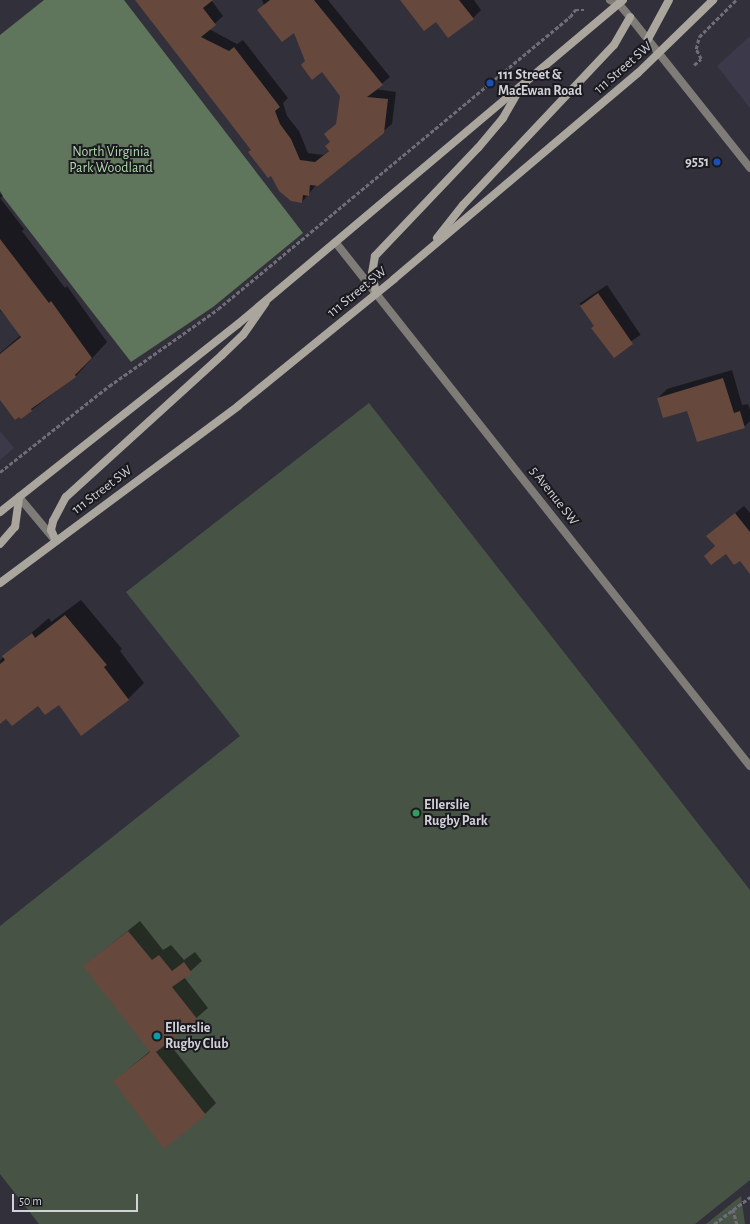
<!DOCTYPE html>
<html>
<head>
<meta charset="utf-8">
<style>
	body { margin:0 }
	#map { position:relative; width:750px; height:1224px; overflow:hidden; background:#32303b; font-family:"Alegreya Sans",sans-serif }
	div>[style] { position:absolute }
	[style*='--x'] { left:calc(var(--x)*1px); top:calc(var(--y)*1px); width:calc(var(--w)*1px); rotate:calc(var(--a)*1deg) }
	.built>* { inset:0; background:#3c394a }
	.green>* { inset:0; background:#475445 }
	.forest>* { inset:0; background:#5f755c }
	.shadow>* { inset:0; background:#0007; transform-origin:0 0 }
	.building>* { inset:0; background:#66483d }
	.path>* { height:2.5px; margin-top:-1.25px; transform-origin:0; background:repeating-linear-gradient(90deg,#6f6d77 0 4px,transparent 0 6px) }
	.service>* { height:8px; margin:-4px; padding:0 4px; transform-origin:4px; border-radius:4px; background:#7f7c77 }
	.minor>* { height:8px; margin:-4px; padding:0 4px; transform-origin:4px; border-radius:4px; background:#7f7c77 }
	.tertiary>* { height:8px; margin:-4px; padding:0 4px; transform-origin:4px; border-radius:4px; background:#7f7c77 }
	.secondary>* { height:8px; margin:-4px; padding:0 4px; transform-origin:4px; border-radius:4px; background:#aaa69d }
	.dots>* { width:11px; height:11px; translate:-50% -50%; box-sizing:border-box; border:2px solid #1a191e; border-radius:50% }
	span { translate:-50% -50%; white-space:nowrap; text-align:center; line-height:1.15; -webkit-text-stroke:4px #1a191e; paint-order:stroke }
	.street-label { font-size:14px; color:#d2d1d8 }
	.poi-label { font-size:14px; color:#d2d1d8; font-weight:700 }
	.left { translate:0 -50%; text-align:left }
	.right { translate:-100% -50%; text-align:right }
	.park-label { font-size:14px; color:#b0d9ac }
	.scale { position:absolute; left:12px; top:1194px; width:126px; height:18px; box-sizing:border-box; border:2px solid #d2d1d8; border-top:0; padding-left:5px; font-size:12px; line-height:14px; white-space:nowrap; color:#d2d1d8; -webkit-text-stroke:3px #1a191e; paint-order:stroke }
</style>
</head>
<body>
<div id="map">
	<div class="built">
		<i style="clip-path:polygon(750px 36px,750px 108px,717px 66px)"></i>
		<i style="clip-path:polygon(0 431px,14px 448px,0 460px)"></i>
	</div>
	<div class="green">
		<i style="clip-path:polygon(369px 403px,750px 890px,750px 1180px,695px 1224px,39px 1224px,0 1174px,0 926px,240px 736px,126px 592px)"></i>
		<i style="clip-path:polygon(741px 1196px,745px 1224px,706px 1224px)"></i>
	</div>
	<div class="forest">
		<i style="clip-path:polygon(44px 0,124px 0,303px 233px,213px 307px,131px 362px,0 193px,0 35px)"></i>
	</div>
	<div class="shadow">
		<i style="clip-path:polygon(139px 0,211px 0,223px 16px,209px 29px,237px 44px,243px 40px,288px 98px,283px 103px,287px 116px,299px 131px,308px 153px,323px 155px,330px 150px,337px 123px,341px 96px,322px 71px,306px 60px,294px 31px,264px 5px,262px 0,328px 0,390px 77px,375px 89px,396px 92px,392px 124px,316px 185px,302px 202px,272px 174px,252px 150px)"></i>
		<i style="clip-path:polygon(402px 0,474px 0,481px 10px,473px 18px,436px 21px)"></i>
		<i style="clip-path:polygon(0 191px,3px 196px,0 198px,24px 229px,22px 231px,65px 288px,67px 286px,107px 342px,76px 376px,21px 418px,0 399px,0 353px,21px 335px,0 310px)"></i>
		<i style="left:607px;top:285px;width:60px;height:33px;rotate:56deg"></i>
		<i style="clip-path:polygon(732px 370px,742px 405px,748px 404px,750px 410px,750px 421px,744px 427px,658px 398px,667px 389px)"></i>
		<i style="clip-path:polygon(744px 506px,750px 513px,750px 572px,740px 559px,726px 553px,705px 556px,715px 546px,707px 536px)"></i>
		<i style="clip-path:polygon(81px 600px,122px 649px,120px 651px,144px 683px,128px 699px,38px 704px,7px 718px,0 714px,0 661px,4px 656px,49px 618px,51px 622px)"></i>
		<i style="clip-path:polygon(140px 921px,163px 950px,171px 945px,184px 960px,195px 952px,202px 961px,184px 977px,208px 1008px,168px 1042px,216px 1103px,205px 1114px,114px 1081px,150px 1051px,84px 966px)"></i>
	</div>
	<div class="building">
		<i style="clip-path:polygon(135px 0,213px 0,203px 8px,216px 25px,201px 37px,229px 51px,234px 47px,280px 107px,275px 111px,280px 124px,291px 139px,300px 160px,315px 162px,329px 151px,325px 146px,330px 142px,324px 134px,336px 124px,340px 96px,322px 72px,312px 80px,301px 65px,305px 61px,294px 33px,282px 42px,257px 10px,270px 0,314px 0,383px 85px,367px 97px,388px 99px,384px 133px,318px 186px,310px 185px,309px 196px,303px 195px,302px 203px,291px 201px,279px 191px,271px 176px,268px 178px,248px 152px,251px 150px)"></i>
		<i style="clip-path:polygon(400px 0,459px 0,474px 19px,448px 38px,436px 22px,424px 31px)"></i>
		<i style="clip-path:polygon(0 239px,49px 303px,51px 301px,92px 358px,75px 375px,76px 377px,31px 409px,32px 411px,21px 419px,19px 417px,15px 420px,0 400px,0 354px,21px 337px,0 309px)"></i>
		<i style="clip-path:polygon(598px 293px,633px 344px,614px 358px,591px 328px,594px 326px,580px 306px)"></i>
		<i style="clip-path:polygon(723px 378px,734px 413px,740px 411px,745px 428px,697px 442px,687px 411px,663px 418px,657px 398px)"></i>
		<i style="clip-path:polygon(735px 513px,750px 532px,750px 574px,740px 561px,734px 565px,726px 554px,711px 565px,704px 556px,715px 546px,706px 536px)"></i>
		<i style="clip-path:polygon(65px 615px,107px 665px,104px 667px,129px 700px,81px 736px,59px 705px,45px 715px,38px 706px,12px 726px,6px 719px,0 724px,0 664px,5px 660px,2px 656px,32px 633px,35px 638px)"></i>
		<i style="clip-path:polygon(128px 931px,152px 960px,159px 955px,172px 971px,184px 962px,192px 973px,172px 987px,198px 1020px,156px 1052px,206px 1115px,164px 1149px,113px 1081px,150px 1052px,83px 966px)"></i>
	</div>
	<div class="path">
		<i style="--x:694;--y:65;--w:9;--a:-41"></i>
		<i style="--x:701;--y:59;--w:11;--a:-117"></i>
		<i style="--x:696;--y:49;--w:12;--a:-76"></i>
		<i style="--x:699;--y:37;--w:52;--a:-45"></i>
		<i style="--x:0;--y:472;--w:139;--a:-38.3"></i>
		<i style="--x:109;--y:386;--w:133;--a:-35.2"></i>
		<i style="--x:218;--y:309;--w:457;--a:-39.7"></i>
		<i style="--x:570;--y:17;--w:9;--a:-54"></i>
		<i style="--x:575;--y:10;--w:9;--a:0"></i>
		<i style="--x:733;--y:1209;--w:16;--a:75"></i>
		<i style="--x:714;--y:1224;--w:45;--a:-36.9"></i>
	</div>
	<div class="service">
		<i style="--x:19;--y:497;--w:55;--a:50.2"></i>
	</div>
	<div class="minor">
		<i style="--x:336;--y:243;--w:667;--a:51.64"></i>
	</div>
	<div class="tertiary">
		<i style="--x:610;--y:0;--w:10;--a:24"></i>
		<i style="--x:619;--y:4;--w:17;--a:50"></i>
		<i style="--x:630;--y:17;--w:193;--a:51.5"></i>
	</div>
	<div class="secondary">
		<i style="--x:648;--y:39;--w:44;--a:-61.7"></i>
		<i style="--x:437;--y:238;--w:42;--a:-51.8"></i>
		<i style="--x:463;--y:205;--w:220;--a:-46.7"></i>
		<i style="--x:614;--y:45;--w:32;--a:-60"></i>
		<i style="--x:376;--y:293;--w:20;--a:-101"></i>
		<i style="--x:372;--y:273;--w:17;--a:-80"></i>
		<i style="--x:375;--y:256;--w:149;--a:-46.4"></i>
		<i style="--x:478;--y:148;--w:39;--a:-50"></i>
		<i style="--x:503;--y:118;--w:30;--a:-60"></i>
		<i style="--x:0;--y:512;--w:303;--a:-38.3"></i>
		<i style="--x:238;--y:324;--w:503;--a:-40.08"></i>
		<i style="--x:56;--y:541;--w:12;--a:-114"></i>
		<i style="--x:51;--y:530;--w:9;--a:-77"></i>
		<i style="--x:53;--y:521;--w:27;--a:-62"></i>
		<i style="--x:66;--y:497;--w:211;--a:-42.3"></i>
		<i style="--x:222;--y:355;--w:29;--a:-44"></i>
		<i style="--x:243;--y:335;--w:39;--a:-55"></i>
		<i style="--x:0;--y:544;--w:23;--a:-49"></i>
		<i style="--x:15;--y:527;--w:30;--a:-82"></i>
		<i style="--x:0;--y:583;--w:297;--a:-36.6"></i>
		<i style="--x:238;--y:406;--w:201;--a:-39.1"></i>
		<i style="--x:394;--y:279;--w:319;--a:-40.2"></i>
		<i style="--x:638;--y:73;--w:105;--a:-44.2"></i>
	</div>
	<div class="dots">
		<i style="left:490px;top:83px;background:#1a4fb4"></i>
		<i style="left:717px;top:162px;background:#1a4fb4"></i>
		<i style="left:416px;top:813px;background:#2e9e5b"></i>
		<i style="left:157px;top:1036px;background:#0f9aa8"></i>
	</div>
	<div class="street-label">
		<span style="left:623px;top:68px;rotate:-41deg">111 Street SW</span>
		<span style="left:357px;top:292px;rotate:-39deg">111 Street SW</span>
		<span style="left:102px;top:490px;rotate:-37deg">111 Street SW</span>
		<span style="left:554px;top:496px;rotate:52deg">5 Avenue SW</span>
	</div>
	<div class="poi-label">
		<span class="left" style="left:498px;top:83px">111 Street &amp;<br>MacEwan Road</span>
		<span class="right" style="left:709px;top:162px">9551</span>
		<span class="left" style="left:424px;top:813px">Ellerslie<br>Rugby Park</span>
		<span class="left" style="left:165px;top:1036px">Ellerslie<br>Rugby Club</span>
	</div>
	<div class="park-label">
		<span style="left:111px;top:160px">North Virginia<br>Park Woodland</span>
	</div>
	<div class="scale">50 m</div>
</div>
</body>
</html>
